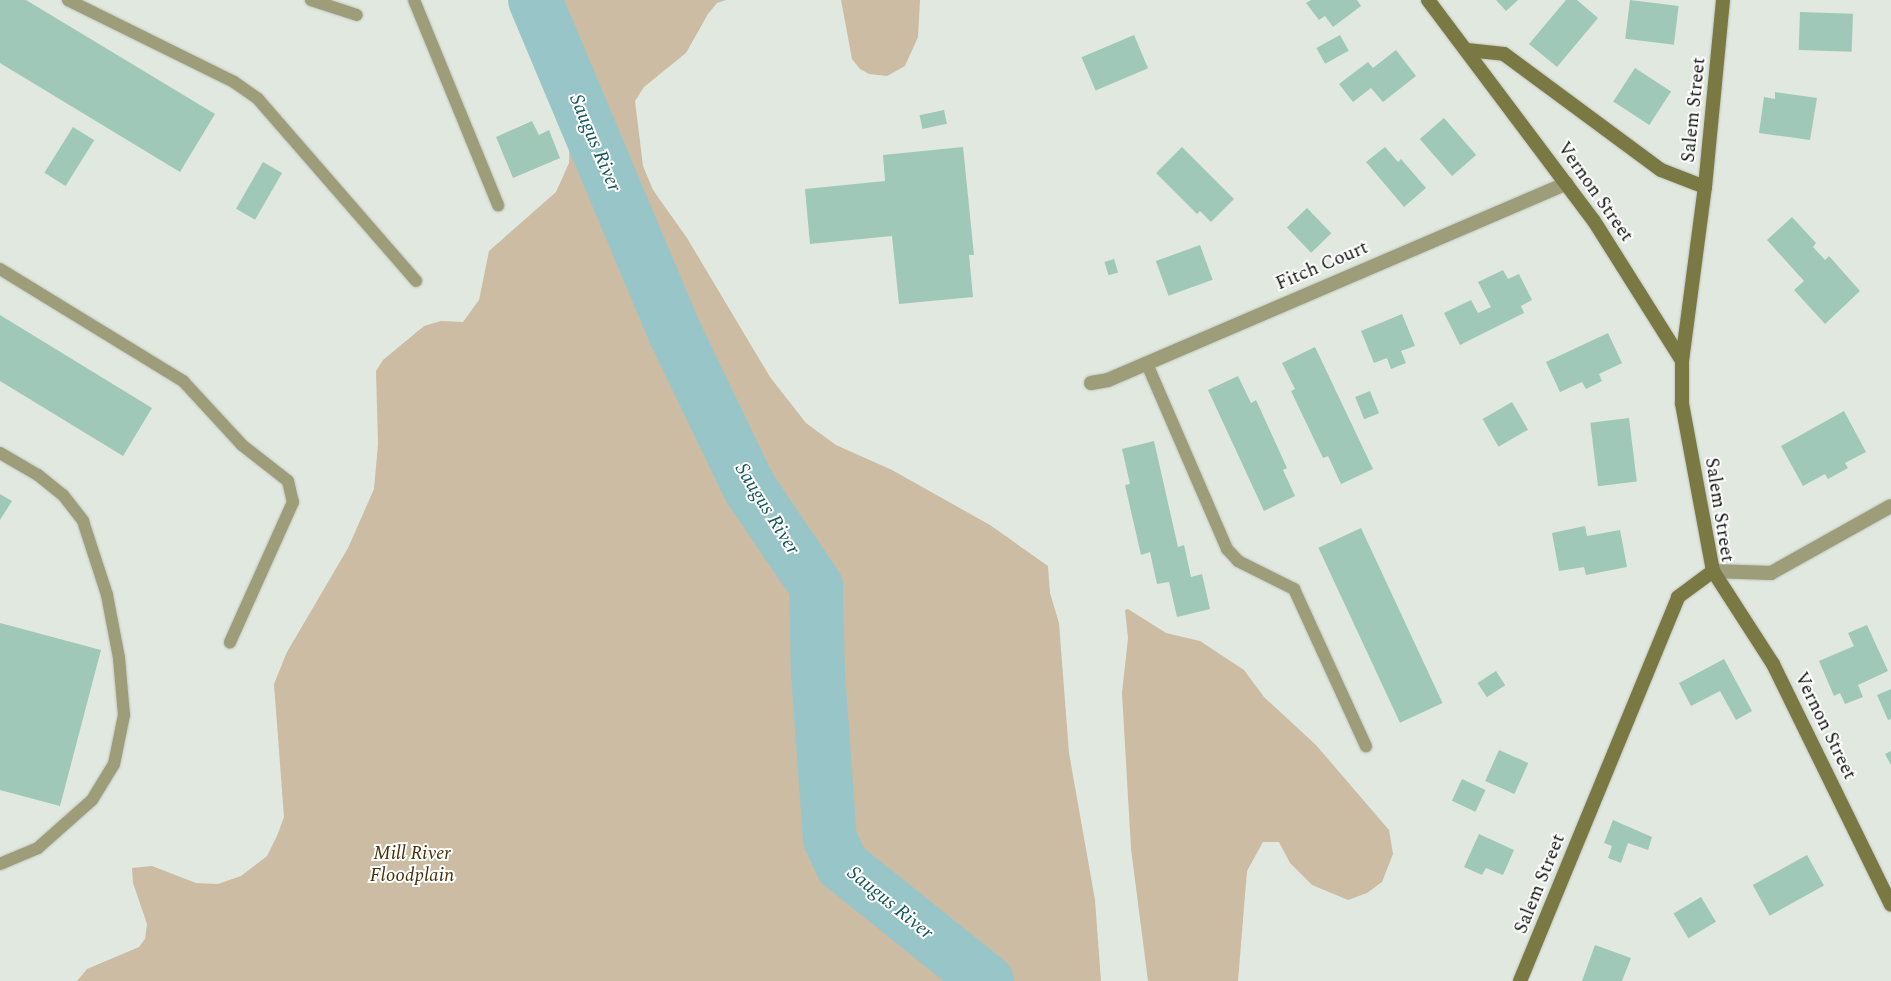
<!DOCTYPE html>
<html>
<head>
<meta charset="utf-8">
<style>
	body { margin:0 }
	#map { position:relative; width:1891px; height:981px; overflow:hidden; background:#e1e8df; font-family:Spectral,serif }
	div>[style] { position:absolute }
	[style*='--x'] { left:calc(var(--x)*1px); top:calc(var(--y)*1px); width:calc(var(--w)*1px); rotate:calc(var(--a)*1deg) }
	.green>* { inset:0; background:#ccbca4 }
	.river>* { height:54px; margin:-27px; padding:0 27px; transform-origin:27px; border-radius:27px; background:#98c6c8 }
	.building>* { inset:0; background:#9fc8b8; transform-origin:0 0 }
	.roads { filter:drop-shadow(0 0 1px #c0c6be) drop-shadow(0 0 1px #c0c6be) }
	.service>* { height:12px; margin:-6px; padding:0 6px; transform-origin:6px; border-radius:6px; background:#9d9d7a }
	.minor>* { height:14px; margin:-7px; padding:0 7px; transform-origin:7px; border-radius:7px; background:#9d9d7a }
	.secondary>* { height:14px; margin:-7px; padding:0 7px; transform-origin:7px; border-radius:7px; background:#7a7944 }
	span { translate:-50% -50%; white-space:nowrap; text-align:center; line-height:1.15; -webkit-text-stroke:4px #fff; paint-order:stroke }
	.street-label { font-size:19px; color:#131512 }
	.park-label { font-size:19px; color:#462f06; font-style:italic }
	.water-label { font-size:20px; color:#155659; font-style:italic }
</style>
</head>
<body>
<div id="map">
	<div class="green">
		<i style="clip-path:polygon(518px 0,726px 0,717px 3px,708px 14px,686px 53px,644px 87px,635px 101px,643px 166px,653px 190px,687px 238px,770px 377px,806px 423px,836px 445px,892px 470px,990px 525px,1048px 566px,1050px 593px,1059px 623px,1069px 753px,1095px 900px,1101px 981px,77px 981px,87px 969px,139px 947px,145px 939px,147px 924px,133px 883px,132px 868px,152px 866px,196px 883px,218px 884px,241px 876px,267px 856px,277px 836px,284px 817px,274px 684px,287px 652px,348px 548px,374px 489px,378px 444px,376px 371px,383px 360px,424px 326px,441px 321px,463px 322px,479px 300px,489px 251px,556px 192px,569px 163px,570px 133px,560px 91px)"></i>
		<i style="clip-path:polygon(841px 0,920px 0,918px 37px,905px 66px,887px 76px,869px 74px,860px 69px,852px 59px)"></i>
		<i style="clip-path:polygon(1128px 609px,1166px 633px,1200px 641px,1244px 670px,1264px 697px,1316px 745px,1389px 830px,1393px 854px,1382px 882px,1367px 893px,1348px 900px,1312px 885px,1290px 863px,1279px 842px,1263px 842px,1247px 871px,1238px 981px,1148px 981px,1131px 849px,1122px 693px,1128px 638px,1125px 610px)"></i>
	</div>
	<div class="river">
		<i style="--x:535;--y:0;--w:361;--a:67.2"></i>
		<i style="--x:675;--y:333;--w:171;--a:64.3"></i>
		<i style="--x:749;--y:487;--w:120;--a:55.9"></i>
		<i style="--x:816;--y:586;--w:87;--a:88.7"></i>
		<i style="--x:818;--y:673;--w:166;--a:85.9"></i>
		<i style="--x:830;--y:839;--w:29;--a:65"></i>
		<i style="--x:842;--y:865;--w:186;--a:38.7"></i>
	</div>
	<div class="building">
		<i style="clip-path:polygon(0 0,26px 0,215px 114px,180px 172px,0 63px)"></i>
		<i style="clip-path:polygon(1311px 0,1357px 0,1361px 6px,1333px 27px,1325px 16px,1319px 20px,1306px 3px)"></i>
		<i style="clip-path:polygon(1496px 0,1518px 0,1506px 11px)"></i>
		<i style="clip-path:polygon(1566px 0,1577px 0,1598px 18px,1557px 67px,1529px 44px)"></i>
		<i style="left:1630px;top:0;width:49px;height:39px;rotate:7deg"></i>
		<i style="left:1800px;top:12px;width:53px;height:38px;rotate:2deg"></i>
		<i style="left:1134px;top:35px;width:36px;height:57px;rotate:67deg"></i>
		<i style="left:1340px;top:35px;width:18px;height:27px;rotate:61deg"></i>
		<i style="clip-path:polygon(1396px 50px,1416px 76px,1383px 102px,1371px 88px,1353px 102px,1339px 84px,1368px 62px,1373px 68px)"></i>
		<i style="left:1635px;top:68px;width:43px;height:40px;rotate:33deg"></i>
		<i style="clip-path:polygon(1775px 92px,1817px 98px,1810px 140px,1759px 133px,1764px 97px,1775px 99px)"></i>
		<i style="left:944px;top:110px;width:14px;height:25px;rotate:78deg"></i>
		<i style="left:1444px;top:118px;width:49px;height:32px;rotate:49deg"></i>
		<i style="clip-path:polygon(532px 121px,539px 135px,549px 130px,560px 158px,513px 178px,496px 137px)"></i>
		<i style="left:73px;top:127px;width:25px;height:54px;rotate:32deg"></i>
		<i style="clip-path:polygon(963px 147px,974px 255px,969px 255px,973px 297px,899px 304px,892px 236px,810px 244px,805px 189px,885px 181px,883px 155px)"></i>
		<i style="clip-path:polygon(1182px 147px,1234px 199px,1211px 222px,1200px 211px,1197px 214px,1156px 173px)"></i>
		<i style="clip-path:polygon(1385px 147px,1398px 162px,1401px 159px,1426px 188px,1404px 207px,1366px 162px)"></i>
		<i style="left:263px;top:162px;width:22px;height:54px;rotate:30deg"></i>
		<i style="left:1307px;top:208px;width:35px;height:28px;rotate:46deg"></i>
		<i style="clip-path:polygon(1792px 217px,1816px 243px,1813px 247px,1825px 260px,1829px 256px,1860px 291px,1825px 324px,1794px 290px,1804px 281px,1767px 240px)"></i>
		<i style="left:1200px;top:245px;width:37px;height:47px;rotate:70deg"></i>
		<i style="left:1114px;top:259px;width:14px;height:10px;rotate:73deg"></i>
		<i style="clip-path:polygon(1503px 270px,1508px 279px,1519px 274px,1532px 300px,1521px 306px,1524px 313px,1460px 345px,1444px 313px,1471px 300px,1478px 313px,1491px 307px,1478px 282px)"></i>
		<i style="clip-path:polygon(1402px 314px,1415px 346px,1401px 351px,1406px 363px,1391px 369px,1387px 358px,1374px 363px,1361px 331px)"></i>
		<i style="clip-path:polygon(0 315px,152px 408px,123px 456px,0 381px)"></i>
		<i style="clip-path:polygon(1608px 333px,1622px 363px,1599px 374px,1602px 381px,1586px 389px,1582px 382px,1560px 392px,1546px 362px)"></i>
		<i style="clip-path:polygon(1315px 347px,1373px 469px,1341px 484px,1328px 456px,1323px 458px,1291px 391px,1295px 389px,1282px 363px)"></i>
		<i style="clip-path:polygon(1238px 376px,1251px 403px,1256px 400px,1287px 468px,1283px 470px,1295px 496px,1264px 511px,1208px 390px)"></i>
		<i style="left:1370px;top:391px;width:24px;height:16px;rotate:68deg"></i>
		<i style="left:1512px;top:402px;width:32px;height:34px;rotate:60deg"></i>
		<i style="clip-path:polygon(1844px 411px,1866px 452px,1845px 463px,1848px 468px,1828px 479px,1825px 474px,1803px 486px,1781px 446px)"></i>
		<i style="left:1629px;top:418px;width:64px;height:39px;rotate:83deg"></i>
		<i style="clip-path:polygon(1154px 441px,1178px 547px,1184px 545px,1191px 577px,1202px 574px,1210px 609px,1177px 617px,1169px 582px,1157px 584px,1150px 552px,1141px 555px,1125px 485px,1130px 484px,1122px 449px)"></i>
		<i style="clip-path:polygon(0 494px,12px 501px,0 520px)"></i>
		<i style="clip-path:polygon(1585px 526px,1587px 536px,1620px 530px,1627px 567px,1586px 575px,1584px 567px,1559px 571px,1552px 533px)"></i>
		<i style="left:1361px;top:528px;width:193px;height:47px;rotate:65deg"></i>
		<i style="clip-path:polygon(0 623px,101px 650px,60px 806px,0 790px)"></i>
		<i style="clip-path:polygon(1867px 625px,1888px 671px,1858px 685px,1863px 697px,1845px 704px,1840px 693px,1834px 696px,1819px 661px,1854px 646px,1848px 633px)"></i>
		<i style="clip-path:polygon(1724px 659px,1752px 711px,1736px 720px,1720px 691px,1691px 706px,1679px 683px)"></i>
		<i style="left:1496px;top:671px;width:17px;height:22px;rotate:57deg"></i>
		<i style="clip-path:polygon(1891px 689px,1891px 719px,1888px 720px,1877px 695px)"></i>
		<i style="left:1499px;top:750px;width:32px;height:34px;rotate:24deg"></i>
		<i style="clip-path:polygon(1891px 751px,1891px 765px,1885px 754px)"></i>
		<i style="left:1462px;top:779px;width:26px;height:24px;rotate:25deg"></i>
		<i style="clip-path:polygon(1613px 820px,1652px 837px,1648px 850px,1628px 843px,1621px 863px,1608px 858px,1612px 846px,1604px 843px)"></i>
		<i style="clip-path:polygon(1479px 834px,1514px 850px,1503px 875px,1486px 868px,1482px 875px,1464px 867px)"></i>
		<i style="left:1807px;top:855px;width:35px;height:62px;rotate:61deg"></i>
		<i style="left:1701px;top:897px;width:29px;height:32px;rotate:59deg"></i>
		<i style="clip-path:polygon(1595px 945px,1631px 958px,1622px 981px,1582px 981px)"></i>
	</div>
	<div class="roads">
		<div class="service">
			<i style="--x:68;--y:0;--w:185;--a:26.3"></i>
			<i style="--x:234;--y:82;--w:29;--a:35"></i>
			<i style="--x:258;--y:99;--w:241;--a:49"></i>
			<i style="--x:311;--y:0;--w:48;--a:18.1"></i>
			<i style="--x:414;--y:0;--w:222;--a:67.7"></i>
			<i style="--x:0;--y:269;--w:215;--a:31.5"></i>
			<i style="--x:183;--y:381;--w:87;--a:47.3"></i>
			<i style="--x:242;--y:445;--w:58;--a:38"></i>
			<i style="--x:288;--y:481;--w:22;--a:77"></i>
			<i style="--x:293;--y:502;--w:154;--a:114.2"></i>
			<i style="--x:1147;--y:364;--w:202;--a:66.6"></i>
			<i style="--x:1227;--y:549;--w:16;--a:47"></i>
			<i style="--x:1238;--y:561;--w:63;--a:26.6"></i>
			<i style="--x:1294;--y:589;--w:173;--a:65.4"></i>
			<i style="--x:0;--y:453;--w:44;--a:30.1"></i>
			<i style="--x:38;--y:475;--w:32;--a:39"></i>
			<i style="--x:63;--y:495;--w:33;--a:52"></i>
			<i style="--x:83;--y:521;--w:78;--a:72"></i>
			<i style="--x:107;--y:595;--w:64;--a:79.2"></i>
			<i style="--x:119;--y:658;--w:57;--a:85"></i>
			<i style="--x:124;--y:715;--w:50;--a:101.5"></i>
			<i style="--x:114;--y:764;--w:42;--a:121.4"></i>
			<i style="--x:92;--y:800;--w:72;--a:138.4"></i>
			<i style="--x:38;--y:848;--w:41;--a:157.2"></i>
		</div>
		<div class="minor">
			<i style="--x:1091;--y:383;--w:17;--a:-10"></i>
			<i style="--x:1108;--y:380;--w:499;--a:-23.2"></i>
			<i style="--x:1713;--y:571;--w:58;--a:2"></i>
			<i style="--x:1771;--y:573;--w:137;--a:-29.2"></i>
		</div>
		<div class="secondary">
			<i style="--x:1428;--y:0;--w:276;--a:53.1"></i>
			<i style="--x:1594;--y:221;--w:165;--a:57.8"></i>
			<i style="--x:1467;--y:50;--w:37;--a:6"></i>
			<i style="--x:1504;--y:54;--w:195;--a:36.5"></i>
			<i style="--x:1661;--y:170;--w:47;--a:21.1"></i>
			<i style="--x:1713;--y:571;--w:111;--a:57.2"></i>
			<i style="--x:1773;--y:664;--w:268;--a:63.9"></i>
			<i style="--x:1520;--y:981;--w:415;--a:-67.6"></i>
			<i style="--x:1678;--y:597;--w:44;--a:-36.6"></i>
			<i style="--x:1713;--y:571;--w:171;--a:-100.5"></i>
			<i style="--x:1682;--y:403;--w:42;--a:-90"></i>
			<i style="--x:1682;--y:361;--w:176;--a:-82.5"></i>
			<i style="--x:1705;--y:187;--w:188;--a:-84.5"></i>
		</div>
	</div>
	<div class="street-label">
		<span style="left:1694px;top:110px;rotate:-84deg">Salem Street</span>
		<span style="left:1595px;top:192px;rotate:55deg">Vernon Street</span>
		<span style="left:1322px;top:266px;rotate:-23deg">Fitch Court</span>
		<span style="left:1719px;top:510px;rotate:81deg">Salem Street</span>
		<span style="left:1825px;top:726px;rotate:64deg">Vernon Street</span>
		<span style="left:1540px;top:884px;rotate:-68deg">Salem Street</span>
	</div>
	<div class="park-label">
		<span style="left:412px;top:865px">Mill River<br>Floodplain</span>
	</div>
	<div class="water-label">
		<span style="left:595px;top:143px;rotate:67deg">Saugus River</span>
		<span style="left:767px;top:509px;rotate:58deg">Saugus River</span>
		<span style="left:890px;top:903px;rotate:39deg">Saugus River</span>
	</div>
</div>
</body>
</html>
